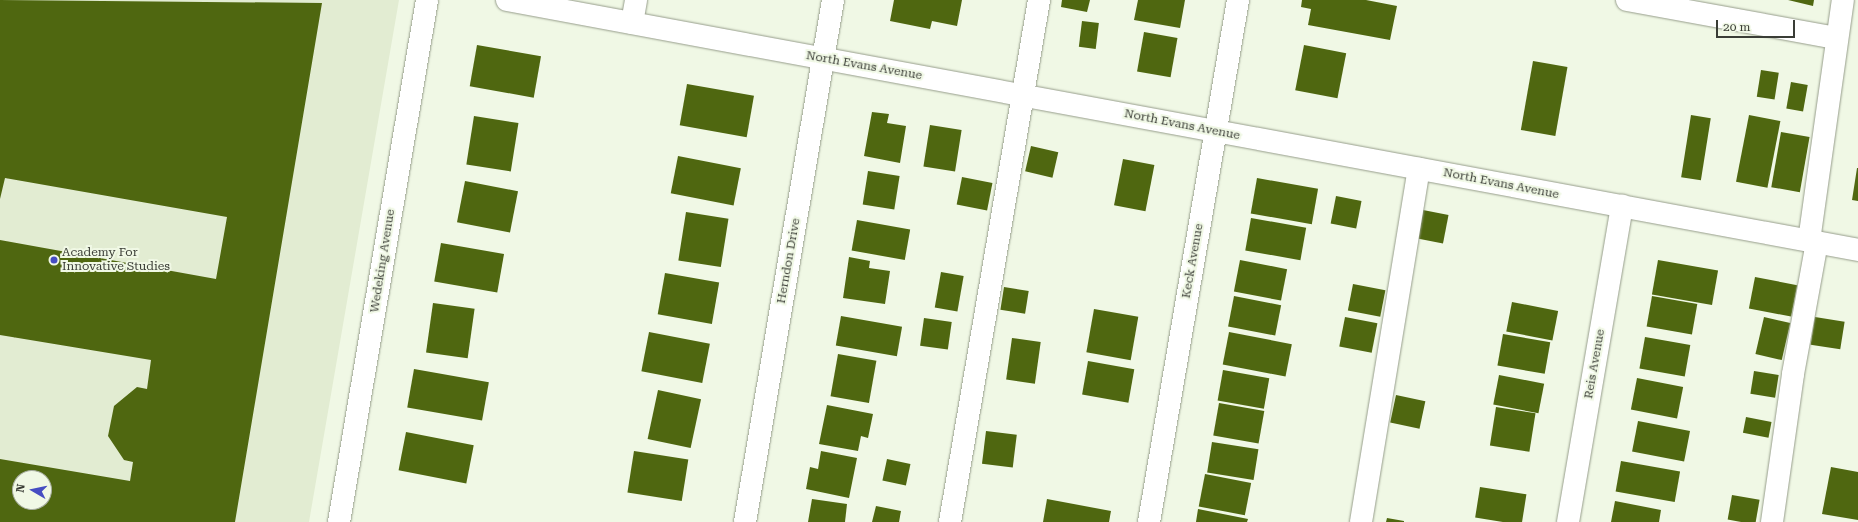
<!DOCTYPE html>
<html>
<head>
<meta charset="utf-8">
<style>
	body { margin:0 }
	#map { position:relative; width:1858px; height:522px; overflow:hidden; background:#f0f8e5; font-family:"Roboto Serif",serif }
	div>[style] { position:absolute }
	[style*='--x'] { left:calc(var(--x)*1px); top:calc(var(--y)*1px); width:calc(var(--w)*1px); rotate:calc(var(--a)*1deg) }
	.built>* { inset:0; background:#e2ecd2 }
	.building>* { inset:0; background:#4f6710; transform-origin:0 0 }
	.roads { filter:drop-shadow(0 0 1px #969d8b) drop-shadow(0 0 1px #969d8b) }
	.minor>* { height:22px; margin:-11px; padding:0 11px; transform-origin:11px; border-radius:11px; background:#fff }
	.dots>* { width:11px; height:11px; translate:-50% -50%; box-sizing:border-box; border:2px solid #f0f8e5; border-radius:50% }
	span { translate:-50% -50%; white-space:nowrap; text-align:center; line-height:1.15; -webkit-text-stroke:4px #f0f8e5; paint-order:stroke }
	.street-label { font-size:12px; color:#3a3d36 }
	.poi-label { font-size:12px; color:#3a3d36 }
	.left { translate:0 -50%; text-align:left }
	.north { position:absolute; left:12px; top:470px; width:40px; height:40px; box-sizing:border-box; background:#f0f8e5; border:1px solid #a7ad9f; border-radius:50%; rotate:279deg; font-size:11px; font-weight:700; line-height:16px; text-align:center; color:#3a3d36 }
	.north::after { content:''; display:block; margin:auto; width:14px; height:18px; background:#464dc2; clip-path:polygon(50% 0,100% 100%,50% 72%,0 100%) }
	.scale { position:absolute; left:1716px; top:20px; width:79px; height:18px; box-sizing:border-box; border:2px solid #3a3d36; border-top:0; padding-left:5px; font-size:12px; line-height:14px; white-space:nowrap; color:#3a3d36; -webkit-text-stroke:3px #f0f8e5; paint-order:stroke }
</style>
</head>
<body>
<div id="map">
	<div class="built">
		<i style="clip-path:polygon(evenodd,0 0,399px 0,309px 522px,0 522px,0 0,20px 478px,44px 478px,44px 502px,20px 502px,20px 478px)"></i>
	</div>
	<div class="building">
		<i style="clip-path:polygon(evenodd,0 0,322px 3px,235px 522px,0 522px,0 459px,130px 481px,133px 462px,124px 460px,108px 436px,114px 406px,137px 387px,147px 389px,151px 360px,0 335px,0 240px,216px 279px,227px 217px,5px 178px,0 199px,0 0,20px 478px,44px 478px,44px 502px,20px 502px,20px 478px)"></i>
		<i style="clip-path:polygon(894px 0,962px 0,957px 26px,932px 21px,930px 29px,890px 21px)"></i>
		<i style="clip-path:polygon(1062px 0,1090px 0,1087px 12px,1061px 7px)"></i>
		<i style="clip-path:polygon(1138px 0,1185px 0,1180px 28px,1134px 20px)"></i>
		<i style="clip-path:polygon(1302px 0,1366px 0,1397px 6px,1390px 40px,1308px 25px,1311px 9px,1301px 7px)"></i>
		<i style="clip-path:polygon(1788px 0,1814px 0,1813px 6px)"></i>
		<i style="left:1082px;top:21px;width:17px;height:26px;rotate:7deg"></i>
		<i style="left:1144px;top:32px;width:34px;height:40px;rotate:10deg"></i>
		<i style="left:477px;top:45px;width:65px;height:42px;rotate:10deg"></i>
		<i style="left:1304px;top:45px;width:43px;height:46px;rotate:11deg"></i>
		<i style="left:1533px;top:61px;width:35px;height:70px;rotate:10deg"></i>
		<i style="left:1761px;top:70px;width:18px;height:27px;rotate:9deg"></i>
		<i style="left:1791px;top:82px;width:17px;height:27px;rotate:10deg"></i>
		<i style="left:687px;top:84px;width:68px;height:42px;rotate:10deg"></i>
		<i style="clip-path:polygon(872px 112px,889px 114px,887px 123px,906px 126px,900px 163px,864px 156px)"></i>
		<i style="left:1691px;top:115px;width:20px;height:63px;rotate:9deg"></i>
		<i style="left:1749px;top:115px;width:32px;height:68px;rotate:11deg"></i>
		<i style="left:474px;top:116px;width:45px;height:49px;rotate:9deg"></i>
		<i style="left:930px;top:125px;width:32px;height:42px;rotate:9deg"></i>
		<i style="left:1781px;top:132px;width:29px;height:56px;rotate:10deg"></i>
		<i style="left:1031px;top:146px;width:28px;height:26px;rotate:13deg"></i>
		<i style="left:678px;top:156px;width:64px;height:38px;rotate:11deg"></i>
		<i style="left:1123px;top:159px;width:32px;height:47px;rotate:11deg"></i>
		<i style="clip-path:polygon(1857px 168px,1858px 168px,1858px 201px,1852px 200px)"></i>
		<i style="left:868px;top:171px;width:32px;height:34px;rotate:9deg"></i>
		<i style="left:962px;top:177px;width:31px;height:28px;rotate:11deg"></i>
		<i style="left:1257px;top:178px;width:62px;height:36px;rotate:10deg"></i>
		<i style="left:465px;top:181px;width:54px;height:42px;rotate:11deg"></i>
		<i style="left:1336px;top:196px;width:26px;height:28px;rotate:11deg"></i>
		<i style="left:1423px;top:210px;width:26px;height:29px;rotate:11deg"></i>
		<i style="left:686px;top:212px;width:43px;height:49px;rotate:9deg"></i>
		<i style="left:1251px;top:218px;width:56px;height:33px;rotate:10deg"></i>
		<i style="left:857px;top:220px;width:54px;height:31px;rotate:10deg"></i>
		<i style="left:441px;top:243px;width:64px;height:39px;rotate:10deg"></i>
		<i style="clip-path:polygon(849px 257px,870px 261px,869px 268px,890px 271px,885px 304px,843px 298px)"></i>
		<i style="left:1240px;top:260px;width:48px;height:32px;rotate:11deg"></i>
		<i style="left:1658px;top:260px;width:61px;height:35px;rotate:10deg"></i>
		<i style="left:941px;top:272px;width:23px;height:36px;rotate:10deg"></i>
		<i style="left:665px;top:273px;width:55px;height:42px;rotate:10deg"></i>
		<i style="left:1755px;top:277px;width:43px;height:32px;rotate:11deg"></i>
		<i style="left:1353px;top:284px;width:33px;height:27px;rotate:11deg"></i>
		<i style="left:1004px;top:287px;width:25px;height:23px;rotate:9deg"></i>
		<i style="left:1234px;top:296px;width:48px;height:31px;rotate:11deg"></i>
		<i style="left:1652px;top:296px;width:46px;height:31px;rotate:10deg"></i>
		<i style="left:1512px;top:302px;width:47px;height:30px;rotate:11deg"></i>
		<i style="left:433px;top:303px;width:42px;height:50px;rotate:8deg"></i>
		<i style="left:1094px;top:309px;width:45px;height:44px;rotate:10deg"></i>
		<i style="left:841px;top:316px;width:62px;height:30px;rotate:10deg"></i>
		<i style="left:1345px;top:317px;width:33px;height:30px;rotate:11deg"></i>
		<i style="left:1764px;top:317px;width:27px;height:38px;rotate:13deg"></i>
		<i style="left:1815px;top:317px;width:30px;height:28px;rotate:9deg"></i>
		<i style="left:924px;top:318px;width:28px;height:28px;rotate:8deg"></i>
		<i style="left:649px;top:332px;width:62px;height:40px;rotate:11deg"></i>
		<i style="left:1229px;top:332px;width:64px;height:33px;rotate:11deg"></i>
		<i style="left:1503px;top:334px;width:48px;height:32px;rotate:10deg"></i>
		<i style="left:1645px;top:337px;width:46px;height:32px;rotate:10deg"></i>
		<i style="left:1012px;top:338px;width:29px;height:42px;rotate:8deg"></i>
		<i style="left:838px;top:354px;width:39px;height:43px;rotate:10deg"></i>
		<i style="left:1088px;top:361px;width:47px;height:34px;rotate:10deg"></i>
		<i style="left:414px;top:369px;width:76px;height:39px;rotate:10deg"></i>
		<i style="left:1223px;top:370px;width:47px;height:31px;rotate:10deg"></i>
		<i style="left:1754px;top:371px;width:25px;height:23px;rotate:9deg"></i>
		<i style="left:1499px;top:375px;width:46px;height:30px;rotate:11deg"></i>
		<i style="left:1637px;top:378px;width:47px;height:32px;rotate:11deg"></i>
		<i style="left:658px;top:390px;width:44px;height:50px;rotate:12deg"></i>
		<i style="left:1396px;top:395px;width:30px;height:28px;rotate:12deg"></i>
		<i style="left:1219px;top:403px;width:46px;height:33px;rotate:10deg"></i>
		<i style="clip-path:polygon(827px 405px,873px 414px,868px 438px,861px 436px,858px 451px,819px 444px)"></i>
		<i style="left:1496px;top:407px;width:40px;height:39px;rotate:9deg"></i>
		<i style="left:1746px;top:417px;width:26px;height:16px;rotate:11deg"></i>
		<i style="left:1638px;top:421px;width:53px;height:31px;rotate:11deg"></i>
		<i style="left:986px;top:431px;width:31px;height:33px;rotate:7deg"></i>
		<i style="left:406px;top:432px;width:69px;height:39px;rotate:11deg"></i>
		<i style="left:1212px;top:442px;width:47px;height:31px;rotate:9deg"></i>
		<i style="left:634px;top:451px;width:55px;height:42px;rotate:9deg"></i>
		<i style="clip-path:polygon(821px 451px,857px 458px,849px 498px,806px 489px,810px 467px,818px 469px)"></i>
		<i style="left:887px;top:459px;width:24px;height:22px;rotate:12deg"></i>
		<i style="left:1621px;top:461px;width:60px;height:31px;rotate:10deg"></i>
		<i style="clip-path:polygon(1831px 467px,1858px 472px,1858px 520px,1822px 514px)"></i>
		<i style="left:1205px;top:474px;width:47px;height:33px;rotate:11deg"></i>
		<i style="left:1480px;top:487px;width:47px;height:31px;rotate:9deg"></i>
		<i style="left:1732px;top:495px;width:28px;height:25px;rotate:10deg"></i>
		<i style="clip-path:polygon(812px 499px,847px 504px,845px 522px,808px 522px)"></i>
		<i style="clip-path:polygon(1047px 499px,1111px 511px,1109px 522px,1043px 522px)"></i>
		<i style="clip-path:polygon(1615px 501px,1661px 510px,1659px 522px,1611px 522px)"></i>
		<i style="clip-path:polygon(876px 506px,901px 511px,899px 522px,872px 522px)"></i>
		<i style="clip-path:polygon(1198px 509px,1248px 519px,1247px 522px,1196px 522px)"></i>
		<i style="clip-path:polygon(1387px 518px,1404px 521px,1404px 522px,1386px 522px)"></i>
	</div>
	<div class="roads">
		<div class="minor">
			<i style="--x:507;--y:0;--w:1374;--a:10.48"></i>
			<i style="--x:1627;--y:0;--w:213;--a:10.3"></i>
			<i style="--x:632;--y:23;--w:23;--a:-80"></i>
			<i style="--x:1809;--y:241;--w:243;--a:-82"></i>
			<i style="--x:339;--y:522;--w:529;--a:-80.43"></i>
			<i style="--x:745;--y:522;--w:529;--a:-80.43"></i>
			<i style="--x:950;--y:522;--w:530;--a:-80.32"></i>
			<i style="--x:1149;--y:522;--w:530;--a:-80.32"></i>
			<i style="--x:1361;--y:522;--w:358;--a:-80.7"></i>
			<i style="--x:1568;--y:522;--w:321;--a:-80.3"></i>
			<i style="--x:1772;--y:522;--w:149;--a:-81.9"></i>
			<i style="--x:1793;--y:374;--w:134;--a:-79.7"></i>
		</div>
	</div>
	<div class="dots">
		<i style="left:54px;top:260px;background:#464dc2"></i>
	</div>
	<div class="street-label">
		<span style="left:864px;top:66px;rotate:10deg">North Evans Avenue</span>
		<span style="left:1182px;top:125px;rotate:11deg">North Evans Avenue</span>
		<span style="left:1501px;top:184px;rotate:11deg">North Evans Avenue</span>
		<span style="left:383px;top:261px;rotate:-81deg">Wedeking Avenue</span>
		<span style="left:789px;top:261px;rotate:-80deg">Herndon Drive</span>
		<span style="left:1193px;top:261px;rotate:-80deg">Keck Avenue</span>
		<span style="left:1595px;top:364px;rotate:-80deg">Reis Avenue</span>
	</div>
	<div class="poi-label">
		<span class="left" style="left:62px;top:260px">Academy For<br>Innovative Studies</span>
	</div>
	<div class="north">N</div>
	<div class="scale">20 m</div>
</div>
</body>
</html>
